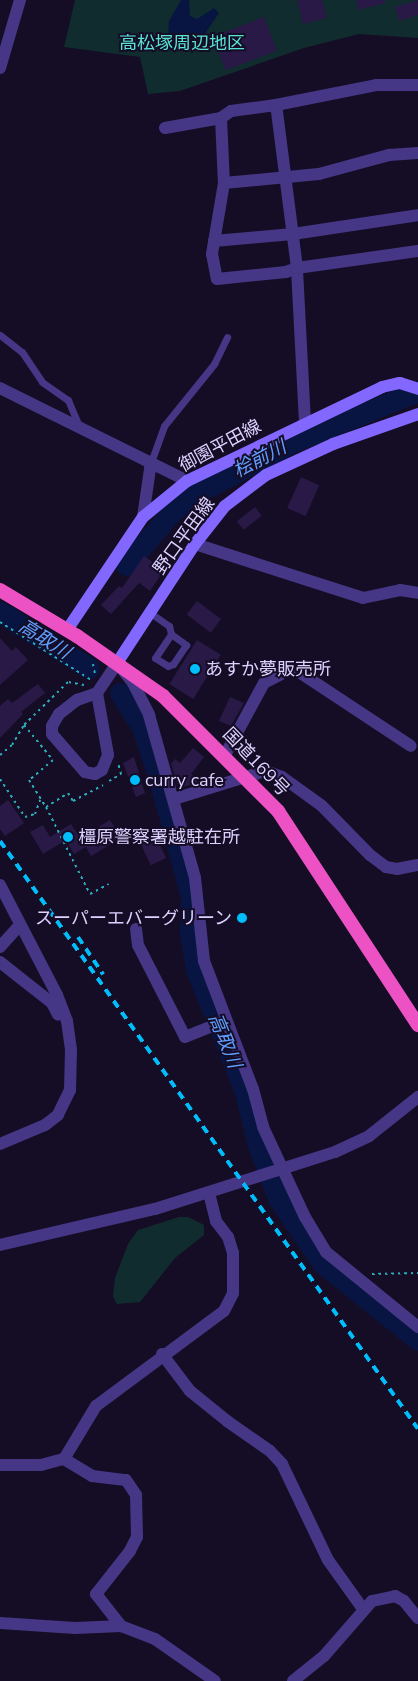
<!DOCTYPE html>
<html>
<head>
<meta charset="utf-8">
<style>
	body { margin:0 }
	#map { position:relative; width:418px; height:1681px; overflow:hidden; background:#150d25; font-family:"Nunito Sans","Noto Sans JP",sans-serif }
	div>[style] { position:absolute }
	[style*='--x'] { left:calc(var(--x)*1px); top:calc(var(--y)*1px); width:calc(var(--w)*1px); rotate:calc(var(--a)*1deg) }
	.green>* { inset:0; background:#102c2f }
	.water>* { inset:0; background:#081543 }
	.river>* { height:21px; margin:-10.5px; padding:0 10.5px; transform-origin:10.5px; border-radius:10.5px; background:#081543 }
	.building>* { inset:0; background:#291946; transform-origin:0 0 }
	.path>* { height:2px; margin-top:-1px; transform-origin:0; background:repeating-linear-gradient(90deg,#2aaeba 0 2.5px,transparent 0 6.5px) }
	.service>* { height:7px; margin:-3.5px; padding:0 3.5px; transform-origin:3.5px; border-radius:3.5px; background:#453785 }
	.minor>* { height:12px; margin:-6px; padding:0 6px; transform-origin:6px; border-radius:6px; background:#453785 }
	.tertiary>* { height:12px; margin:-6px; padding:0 6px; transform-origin:6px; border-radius:6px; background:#453785 }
	.secondary>* { height:12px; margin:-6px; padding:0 6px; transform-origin:6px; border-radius:6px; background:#8268ff }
	.trunk>* { height:14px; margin:-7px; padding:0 7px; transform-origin:7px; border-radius:7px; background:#ec52c4 }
	.rail>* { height:4px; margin-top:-2px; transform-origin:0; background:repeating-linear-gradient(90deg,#00befc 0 8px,transparent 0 14px) }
	.dots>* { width:14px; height:14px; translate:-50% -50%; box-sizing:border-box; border:2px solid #150d25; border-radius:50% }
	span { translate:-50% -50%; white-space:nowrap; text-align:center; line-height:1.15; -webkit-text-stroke:4px #150d25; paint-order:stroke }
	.park-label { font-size:18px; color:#58e4d5 }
	.street-label { font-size:18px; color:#ddd1ff }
	.poi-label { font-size:18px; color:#ddd1ff }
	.left { translate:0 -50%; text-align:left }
	.right { translate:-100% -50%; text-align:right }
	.water-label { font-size:19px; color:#5f9eff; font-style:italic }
</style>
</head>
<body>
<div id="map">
	<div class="green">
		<i style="clip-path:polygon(75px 0,418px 0,418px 38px,359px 34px,304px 48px,180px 91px,148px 94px,140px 57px,64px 47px)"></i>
		<i style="clip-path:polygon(179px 1217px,188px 1217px,204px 1225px,204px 1235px,175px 1258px,140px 1302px,117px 1304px,113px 1296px,115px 1278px,128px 1244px,138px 1230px)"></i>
	</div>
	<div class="water">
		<i style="clip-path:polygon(181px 0,189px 0,190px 16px,197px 19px,214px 8px,219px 13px,200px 41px,191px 48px,181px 50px,172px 44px,168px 35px,169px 21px)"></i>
	</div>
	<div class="river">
		<i style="--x:126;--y:565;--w:69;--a:-49.1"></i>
		<i style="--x:171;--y:513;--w:23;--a:-41"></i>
		<i style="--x:188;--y:498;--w:117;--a:-28.1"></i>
		<i style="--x:291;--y:443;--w:137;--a:-22.3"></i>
		<i style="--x:0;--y:612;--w:105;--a:32.2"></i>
		<i style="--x:120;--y:693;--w:40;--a:57.1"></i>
		<i style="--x:142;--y:727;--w:58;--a:71.9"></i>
		<i style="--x:160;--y:782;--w:119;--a:74.9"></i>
		<i style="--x:191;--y:897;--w:35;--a:92"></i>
		<i style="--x:190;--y:932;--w:37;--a:81"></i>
		<i style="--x:196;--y:969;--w:129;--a:68.2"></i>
		<i style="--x:244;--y:1089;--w:58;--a:76"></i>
		<i style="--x:258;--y:1145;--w:57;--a:69.3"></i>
		<i style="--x:278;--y:1198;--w:78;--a:55.9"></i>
		<i style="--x:322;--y:1263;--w:123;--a:38.7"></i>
	</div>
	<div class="building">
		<i style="clip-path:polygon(297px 0,322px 0,327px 18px,303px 24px)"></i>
		<i style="clip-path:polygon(356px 0,385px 0,385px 3px,359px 10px)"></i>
		<i style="clip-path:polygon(418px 0,418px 15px,399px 21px,395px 7px)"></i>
		<i style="left:264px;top:17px;width:36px;height:55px;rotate:69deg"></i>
		<i style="left:301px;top:477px;width:20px;height:34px;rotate:24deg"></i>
		<i style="left:255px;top:507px;width:11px;height:23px;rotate:52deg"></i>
		<i style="clip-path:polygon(144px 556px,164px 570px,150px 591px,139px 583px,111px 614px,101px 605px,119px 586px,122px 588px)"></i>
		<i style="left:197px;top:601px;width:30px;height:17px;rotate:37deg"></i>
		<i style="clip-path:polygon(0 638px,12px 651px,16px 647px,28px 660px,0 685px)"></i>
		<i style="left:197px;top:640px;width:28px;height:52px;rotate:32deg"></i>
		<i style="clip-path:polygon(38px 684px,45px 693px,21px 712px,23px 714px,0 738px,0 706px,8px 699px,12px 703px)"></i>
		<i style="clip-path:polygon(230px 697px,244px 703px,231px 726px,219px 721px)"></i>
		<i style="clip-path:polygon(193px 748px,204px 757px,191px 774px,201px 782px,182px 787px,177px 784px,171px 764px,175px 759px,180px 763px)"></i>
		<i style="clip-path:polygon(134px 757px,145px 793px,136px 797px,123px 763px)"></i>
		<i style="clip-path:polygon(8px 800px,24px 823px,5px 836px,0 829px,0 806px)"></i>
		<i style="clip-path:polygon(110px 820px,121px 838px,91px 856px,86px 847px,74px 854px,66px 840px,43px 854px,30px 832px,43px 825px,50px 837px,71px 824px,80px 838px)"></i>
		<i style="left:153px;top:830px;width:31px;height:17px;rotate:65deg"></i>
	</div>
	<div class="path">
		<i style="--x:0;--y:622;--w:108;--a:32.5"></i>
		<i style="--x:93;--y:664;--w:10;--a:79"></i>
		<i style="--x:84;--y:685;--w:16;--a:-169"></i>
		<i style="--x:68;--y:682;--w:62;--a:135.7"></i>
		<i style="--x:24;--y:725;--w:45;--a:50.4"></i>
		<i style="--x:53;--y:760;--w:31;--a:140"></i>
		<i style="--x:29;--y:780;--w:32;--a:58"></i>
		<i style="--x:46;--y:807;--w:26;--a:-32"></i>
		<i style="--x:68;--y:793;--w:9;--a:58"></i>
		<i style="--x:73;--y:801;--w:34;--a:-28"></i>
		<i style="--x:0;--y:755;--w:16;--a:-40"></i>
		<i style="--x:12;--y:745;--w:23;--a:-59"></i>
		<i style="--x:0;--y:779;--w:45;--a:56.7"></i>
		<i style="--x:25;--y:817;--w:10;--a:-17"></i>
		<i style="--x:35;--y:814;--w:15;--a:-70"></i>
		<i style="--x:109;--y:781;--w:14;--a:-30"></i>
		<i style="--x:121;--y:774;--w:11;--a:-105"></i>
		<i style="--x:46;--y:807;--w:97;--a:63.2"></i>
		<i style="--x:90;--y:894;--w:21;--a:-28"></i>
		<i style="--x:372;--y:1274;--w:46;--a:-1.2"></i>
	</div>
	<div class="service">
		<i style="--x:0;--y:335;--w:28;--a:38"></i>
		<i style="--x:22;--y:352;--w:36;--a:56"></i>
		<i style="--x:42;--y:382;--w:32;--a:35"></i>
		<i style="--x:68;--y:400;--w:28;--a:67"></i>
		<i style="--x:151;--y:462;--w:38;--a:-70"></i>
		<i style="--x:164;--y:426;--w:80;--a:-51.1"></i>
		<i style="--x:214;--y:364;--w:30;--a:-64"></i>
		<i style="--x:152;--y:614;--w:21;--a:35"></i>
		<i style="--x:169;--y:626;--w:8;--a:76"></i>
		<i style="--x:171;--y:634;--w:19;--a:36"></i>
		<i style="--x:186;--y:645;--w:23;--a:124"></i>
		<i style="--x:173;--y:664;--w:5;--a:158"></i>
		<i style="--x:168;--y:666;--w:15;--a:-148"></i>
		<i style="--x:155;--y:658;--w:29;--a:-56"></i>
	</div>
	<div class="minor">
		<i style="--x:0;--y:68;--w:71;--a:-73.6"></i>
		<i style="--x:221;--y:118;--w:65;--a:87.4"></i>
		<i style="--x:224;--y:183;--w:72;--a:99.6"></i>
		<i style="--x:212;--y:254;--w:25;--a:79"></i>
		<i style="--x:217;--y:279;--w:69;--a:-5.8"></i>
		<i style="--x:286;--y:272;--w:12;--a:-20"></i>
		<i style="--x:297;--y:268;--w:122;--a:-8"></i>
		<i style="--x:165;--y:128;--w:57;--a:-10.1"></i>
		<i style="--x:221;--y:118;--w:12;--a:-35"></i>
		<i style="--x:231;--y:111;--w:45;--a:-7.6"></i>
		<i style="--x:224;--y:183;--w:95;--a:-5.4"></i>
		<i style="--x:319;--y:174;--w:73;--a:-15.2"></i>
		<i style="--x:389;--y:155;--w:29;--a:-4"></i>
		<i style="--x:214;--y:241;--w:79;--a:-5.1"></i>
		<i style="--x:293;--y:234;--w:126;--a:-8.6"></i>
		<i style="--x:0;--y:388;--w:209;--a:26.4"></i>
		<i style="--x:305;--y:422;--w:154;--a:-93"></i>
		<i style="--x:297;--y:268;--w:164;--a:-97.3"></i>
		<i style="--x:276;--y:105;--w:102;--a:-11.3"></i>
		<i style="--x:376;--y:85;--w:42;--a:0"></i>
		<i style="--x:143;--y:517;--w:56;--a:-81.7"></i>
		<i style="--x:195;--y:544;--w:176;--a:17.8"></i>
		<i style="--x:363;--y:598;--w:38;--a:-12"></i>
		<i style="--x:400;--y:590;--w:18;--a:9"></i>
		<i style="--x:97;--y:693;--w:63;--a:79.9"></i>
		<i style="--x:108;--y:755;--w:16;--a:112"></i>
		<i style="--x:102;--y:770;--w:8;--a:150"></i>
		<i style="--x:95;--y:774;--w:10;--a:-169"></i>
		<i style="--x:85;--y:772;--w:50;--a:-131"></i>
		<i style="--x:52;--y:734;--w:8;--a:-90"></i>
		<i style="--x:52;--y:726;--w:14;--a:-60"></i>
		<i style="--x:59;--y:714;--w:23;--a:-38"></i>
		<i style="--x:77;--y:700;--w:21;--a:-19"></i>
		<i style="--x:97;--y:693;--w:36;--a:-56"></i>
		<i style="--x:117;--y:663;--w:26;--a:51"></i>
		<i style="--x:133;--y:683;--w:36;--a:63"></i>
		<i style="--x:149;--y:715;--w:169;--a:74.2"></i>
		<i style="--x:195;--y:878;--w:83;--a:83.8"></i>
		<i style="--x:204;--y:961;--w:137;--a:69.1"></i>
		<i style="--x:253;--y:1089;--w:39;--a:75"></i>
		<i style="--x:263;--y:1127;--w:99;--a:65"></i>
		<i style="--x:305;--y:1217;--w:41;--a:59"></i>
		<i style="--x:326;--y:1252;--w:119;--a:39.2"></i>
		<i style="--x:225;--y:755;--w:82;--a:-61.6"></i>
		<i style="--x:264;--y:683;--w:33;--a:-27"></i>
		<i style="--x:293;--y:668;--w:141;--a:33.5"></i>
		<i style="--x:174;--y:799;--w:95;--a:-17.1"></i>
		<i style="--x:265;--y:771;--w:18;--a:19"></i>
		<i style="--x:282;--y:777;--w:49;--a:35.9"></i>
		<i style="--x:322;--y:806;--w:69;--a:45.6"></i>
		<i style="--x:370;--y:855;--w:20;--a:37"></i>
		<i style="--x:386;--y:867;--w:11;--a:10"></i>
		<i style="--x:397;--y:869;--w:21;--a:-11"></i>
		<i style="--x:0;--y:885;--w:124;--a:62.6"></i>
		<i style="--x:57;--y:995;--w:28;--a:69"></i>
		<i style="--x:67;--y:1021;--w:29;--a:82"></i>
		<i style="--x:71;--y:1050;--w:40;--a:91.4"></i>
		<i style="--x:70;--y:1090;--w:28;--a:116"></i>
		<i style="--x:58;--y:1115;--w:16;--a:142"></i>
		<i style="--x:45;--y:1125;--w:49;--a:157.1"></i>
		<i style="--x:136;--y:929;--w:16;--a:83"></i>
		<i style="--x:138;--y:945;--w:103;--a:62.9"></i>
		<i style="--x:185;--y:1037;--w:43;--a:-21.8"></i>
		<i style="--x:0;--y:947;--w:30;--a:-48"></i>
		<i style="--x:0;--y:962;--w:66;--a:38.3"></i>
		<i style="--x:52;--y:1003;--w:13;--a:63"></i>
		<i style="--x:162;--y:1354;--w:46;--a:52.9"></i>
		<i style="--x:190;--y:1391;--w:48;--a:39"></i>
		<i style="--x:227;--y:1421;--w:52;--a:34.9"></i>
		<i style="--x:270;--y:1451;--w:18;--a:47"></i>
		<i style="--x:282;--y:1464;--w:106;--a:64.4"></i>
		<i style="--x:328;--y:1560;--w:60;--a:54.5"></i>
		<i style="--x:64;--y:1459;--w:33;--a:31"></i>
		<i style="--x:92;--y:1476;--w:34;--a:7"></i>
		<i style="--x:126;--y:1480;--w:18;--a:56"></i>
		<i style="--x:136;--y:1495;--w:42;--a:88.6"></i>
		<i style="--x:137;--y:1537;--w:16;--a:117"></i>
		<i style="--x:130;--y:1551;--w:55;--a:128.3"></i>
		<i style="--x:96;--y:1594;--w:41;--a:52"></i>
		<i style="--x:0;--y:1465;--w:41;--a:0"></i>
		<i style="--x:41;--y:1465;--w:24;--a:-15"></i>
		<i style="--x:64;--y:1459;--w:62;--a:-58.9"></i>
		<i style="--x:96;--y:1406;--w:159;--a:-36.6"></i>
		<i style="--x:224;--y:1311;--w:20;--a:-63"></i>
		<i style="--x:233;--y:1293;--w:40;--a:-90"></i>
		<i style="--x:233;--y:1253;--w:17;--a:-107"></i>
		<i style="--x:228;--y:1237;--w:20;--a:-127"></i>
		<i style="--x:216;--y:1221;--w:29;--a:-104"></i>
		<i style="--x:0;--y:1623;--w:75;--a:3.8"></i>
		<i style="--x:75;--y:1628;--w:46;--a:-2.5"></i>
		<i style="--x:121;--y:1626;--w:36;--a:21"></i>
		<i style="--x:155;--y:1639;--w:73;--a:35"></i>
		<i style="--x:293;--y:1681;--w:40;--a:-39"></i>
		<i style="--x:324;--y:1656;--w:73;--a:-48.9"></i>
		<i style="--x:372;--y:1601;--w:24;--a:-12"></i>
		<i style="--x:395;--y:1596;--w:10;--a:29"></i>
		<i style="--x:404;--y:1601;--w:22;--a:51"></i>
	</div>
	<div class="tertiary">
		<i style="--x:0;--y:1245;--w:159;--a:-13.1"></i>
		<i style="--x:155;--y:1209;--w:189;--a:-17.6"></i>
		<i style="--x:335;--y:1152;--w:38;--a:-25"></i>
		<i style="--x:369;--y:1136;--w:63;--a:-38.5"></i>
	</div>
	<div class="secondary">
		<i style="--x:67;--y:630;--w:136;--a:-56.1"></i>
		<i style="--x:143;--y:517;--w:57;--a:-39.3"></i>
		<i style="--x:187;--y:481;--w:216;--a:-25.7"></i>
		<i style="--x:382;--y:387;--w:18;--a:-13"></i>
		<i style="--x:400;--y:383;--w:19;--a:18"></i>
		<i style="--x:117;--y:663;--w:142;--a:-56.8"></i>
		<i style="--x:195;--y:544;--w:48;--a:-51.7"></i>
		<i style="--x:225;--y:506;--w:51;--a:-37.1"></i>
		<i style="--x:266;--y:475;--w:74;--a:-24.8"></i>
		<i style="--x:333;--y:444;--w:90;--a:-19.4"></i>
	</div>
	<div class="trunk">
		<i style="--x:0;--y:590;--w:90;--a:30.9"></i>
		<i style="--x:77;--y:636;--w:105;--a:34.9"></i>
		<i style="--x:163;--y:696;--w:163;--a:45"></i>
		<i style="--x:278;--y:811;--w:256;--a:56.8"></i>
	</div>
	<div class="rail">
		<i style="--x:0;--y:841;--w:721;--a:54.59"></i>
		<i style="--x:78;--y:937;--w:45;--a:56"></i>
	</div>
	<div class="dots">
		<i style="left:195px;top:669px;background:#00befc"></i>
		<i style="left:135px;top:780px;background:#00befc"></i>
		<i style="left:68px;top:837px;background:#00befc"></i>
		<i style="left:242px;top:918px;background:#00befc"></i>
	</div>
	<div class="park-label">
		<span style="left:182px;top:43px">高松塚周辺地区</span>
	</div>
	<div class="street-label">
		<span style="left:220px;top:446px;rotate:-28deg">御園平田線</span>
		<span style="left:184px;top:536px;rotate:-54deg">野口平田線</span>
		<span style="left:256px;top:762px;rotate:46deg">国道169号</span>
	</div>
	<div class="poi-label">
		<span class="left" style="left:205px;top:669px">あすか夢販売所</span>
		<span class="left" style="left:145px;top:780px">curry cafe</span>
		<span class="left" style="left:78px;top:837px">橿原警察署越駐在所</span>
		<span class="right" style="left:232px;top:918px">スーパーエバーグリーン</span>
	</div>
	<div class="water-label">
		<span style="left:260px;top:460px;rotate:-28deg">桧前川</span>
		<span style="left:44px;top:640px;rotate:32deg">高取川</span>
		<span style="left:224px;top:1041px;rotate:68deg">高取川</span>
	</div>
</div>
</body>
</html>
